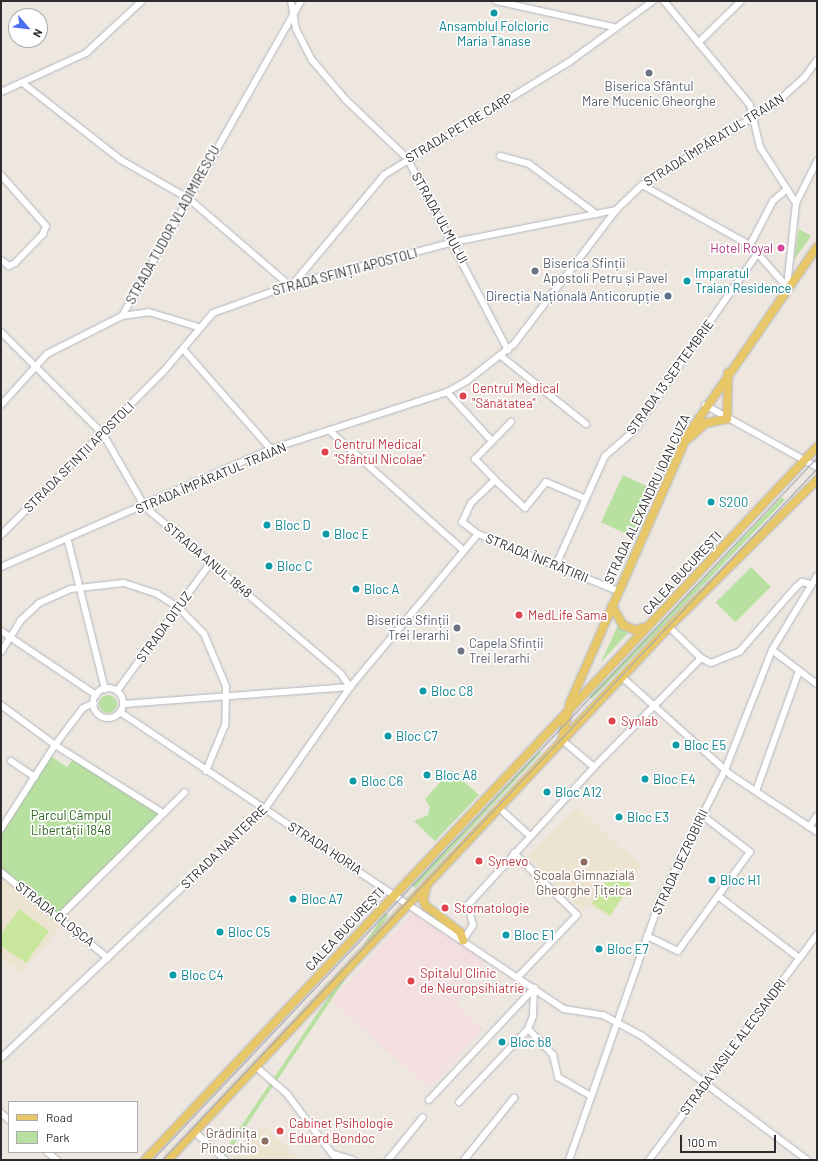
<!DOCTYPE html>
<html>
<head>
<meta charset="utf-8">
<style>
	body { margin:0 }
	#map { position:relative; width:818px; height:1161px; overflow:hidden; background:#ede7e0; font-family:Barlow,sans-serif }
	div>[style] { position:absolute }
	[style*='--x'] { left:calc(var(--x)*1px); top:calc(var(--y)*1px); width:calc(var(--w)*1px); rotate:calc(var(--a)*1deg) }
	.education>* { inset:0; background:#ede3d1 }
	.medical>* { inset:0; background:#f3dee0 }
	.green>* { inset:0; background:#b8e0a0; transform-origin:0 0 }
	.round { border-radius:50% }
	.pitch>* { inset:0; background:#c9e69d; transform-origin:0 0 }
	.roads { filter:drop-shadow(0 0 1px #b3b6bf) drop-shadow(0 0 1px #b3b6bf) }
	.minor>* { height:6px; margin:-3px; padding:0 3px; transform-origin:3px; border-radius:3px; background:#fff }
	.minor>.ring { margin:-3px; padding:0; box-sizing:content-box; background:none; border:6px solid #fff; border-radius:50% }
	.major>* { height:8px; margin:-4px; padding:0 4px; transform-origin:4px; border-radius:4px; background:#e8c769 }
	.tram>* { height:1px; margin:-0.5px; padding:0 0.5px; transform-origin:0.5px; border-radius:0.5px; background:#a3a6b5 }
	.dots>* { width:11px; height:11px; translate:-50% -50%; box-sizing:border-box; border:2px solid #fff; border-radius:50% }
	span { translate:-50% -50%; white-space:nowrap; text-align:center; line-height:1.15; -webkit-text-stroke:3.5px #fff; paint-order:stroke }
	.culture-label { font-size:13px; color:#0d838f }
	.left { translate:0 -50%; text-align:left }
	.worship-label { font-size:13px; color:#5b616d }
	.right { translate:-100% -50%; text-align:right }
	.street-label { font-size:13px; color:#2c2c2c }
	.hotel-label { font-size:13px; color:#b23c85 }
	.service-label { font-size:13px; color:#4e5e75 }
	.health-label { font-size:13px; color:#be3a42 }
	.park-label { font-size:13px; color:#306620 }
	.education-label { font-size:13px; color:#785e54 }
	.frame { position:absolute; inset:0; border:2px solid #2c2c2c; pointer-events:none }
	.legend { position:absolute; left:8px; top:1101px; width:130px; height:52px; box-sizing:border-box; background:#fff; border:1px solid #ababab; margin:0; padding:5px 7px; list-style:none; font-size:12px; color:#2c2c2c }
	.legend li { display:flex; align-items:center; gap:8px; height:20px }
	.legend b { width:20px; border:1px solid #ababab }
	.north { position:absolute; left:8px; top:8px; width:40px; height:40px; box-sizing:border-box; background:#fff; border:1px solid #ababab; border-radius:50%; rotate:118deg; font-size:11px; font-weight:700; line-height:16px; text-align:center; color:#2c2c2c }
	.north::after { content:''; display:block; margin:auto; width:14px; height:18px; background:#4b6fef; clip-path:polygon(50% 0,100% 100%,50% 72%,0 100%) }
	.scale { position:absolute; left:680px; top:1135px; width:96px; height:18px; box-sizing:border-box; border:2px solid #2c2c2c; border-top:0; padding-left:5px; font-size:12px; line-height:14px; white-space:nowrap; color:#2c2c2c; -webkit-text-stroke:3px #fff; paint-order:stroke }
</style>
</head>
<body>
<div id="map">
	<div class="education">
		<i style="clip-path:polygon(576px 806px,641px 866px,609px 918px,588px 904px,583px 911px,528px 858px)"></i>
		<i style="clip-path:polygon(1px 872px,65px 922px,22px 973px,1px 959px)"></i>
		<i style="clip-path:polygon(263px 1125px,297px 1157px,293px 1160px,231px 1160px)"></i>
	</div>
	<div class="medical">
		<i style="clip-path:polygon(412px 913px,485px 961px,456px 1004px,483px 1029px,429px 1088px,331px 1001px)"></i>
	</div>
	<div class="green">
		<i style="clip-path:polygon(799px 229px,811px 236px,794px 260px)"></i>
		<i style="left:623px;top:475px;width:33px;height:52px;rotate:25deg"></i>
		<i style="clip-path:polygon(782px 497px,785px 500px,592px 699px,589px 697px)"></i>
		<i style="left:751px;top:567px;width:28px;height:50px;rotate:45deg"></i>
		<i style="clip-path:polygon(618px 625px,628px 633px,601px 662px)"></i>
		<i class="round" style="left:99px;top:695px;width:18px;height:18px"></i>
		<i style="clip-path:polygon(539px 751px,541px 753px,415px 888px,412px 885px)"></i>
		<i style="clip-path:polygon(49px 755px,67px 767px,75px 757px,163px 813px,59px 917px,1px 872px,1px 829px)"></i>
		<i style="clip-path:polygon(451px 770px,479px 795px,435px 841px,414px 821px,428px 815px,430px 807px,425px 799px)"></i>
		<i style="left:385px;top:913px;width:4px;height:338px;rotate:34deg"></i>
	</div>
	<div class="pitch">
		<i style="left:613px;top:872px;width:22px;height:38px;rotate:34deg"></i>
		<i style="clip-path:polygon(19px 909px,49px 931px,26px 963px,1px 946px,1px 934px)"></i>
	</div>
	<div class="roads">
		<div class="minor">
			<i style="--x:291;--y:1;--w:28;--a:80"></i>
			<i style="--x:296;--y:29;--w:35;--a:63"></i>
			<i style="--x:312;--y:60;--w:52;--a:49.6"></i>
			<i style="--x:346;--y:100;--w:84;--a:43.6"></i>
			<i style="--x:407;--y:158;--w:217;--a:62.3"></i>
			<i style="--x:496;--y:1;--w:120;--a:12.5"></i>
			<i style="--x:664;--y:1;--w:135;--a:50.4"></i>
			<i style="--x:750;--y:105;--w:43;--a:76.6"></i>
			<i style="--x:760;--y:147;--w:67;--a:57.3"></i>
			<i style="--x:796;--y:203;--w:84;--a:96.1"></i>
			<i style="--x:698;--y:43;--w:60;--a:-44.3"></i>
			<i style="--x:24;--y:84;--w:123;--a:38.1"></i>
			<i style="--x:121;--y:160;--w:77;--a:29.6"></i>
			<i style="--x:188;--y:198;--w:133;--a:40.7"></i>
			<i style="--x:1;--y:92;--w:94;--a:-24.6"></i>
			<i style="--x:86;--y:53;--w:76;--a:-42.9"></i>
			<i style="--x:500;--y:156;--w:30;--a:15"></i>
			<i style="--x:529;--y:164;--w:84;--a:36.7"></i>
			<i style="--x:1;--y:175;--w:68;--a:48.6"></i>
			<i style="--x:46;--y:226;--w:9;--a:111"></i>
			<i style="--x:43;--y:234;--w:40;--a:134"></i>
			<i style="--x:15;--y:263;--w:7;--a:153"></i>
			<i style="--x:9;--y:266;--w:10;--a:-143"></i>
			<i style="--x:642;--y:185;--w:124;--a:29.1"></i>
			<i style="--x:750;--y:245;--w:56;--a:48.6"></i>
			<i style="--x:796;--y:203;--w:47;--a:-63.4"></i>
			<i style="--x:750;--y:245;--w:50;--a:-62.4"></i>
			<i style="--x:773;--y:201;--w:18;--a:-41"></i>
			<i style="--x:293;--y:284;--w:142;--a:-50.1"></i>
			<i style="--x:384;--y:175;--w:217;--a:-31.4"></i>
			<i style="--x:569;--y:62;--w:104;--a:-36"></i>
			<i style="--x:122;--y:316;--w:27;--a:-8"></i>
			<i style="--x:149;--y:312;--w:51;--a:17"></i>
			<i style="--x:1;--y:332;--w:144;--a:45"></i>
			<i style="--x:103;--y:434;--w:84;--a:60.1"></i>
			<i style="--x:145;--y:507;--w:257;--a:40.4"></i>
			<i style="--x:341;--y:674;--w:16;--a:55"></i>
			<i style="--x:183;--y:349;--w:133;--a:48.7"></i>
			<i style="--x:501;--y:356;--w:109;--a:38.7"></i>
			<i style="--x:447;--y:392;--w:65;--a:47.5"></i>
			<i style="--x:1;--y:405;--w:69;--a:-48"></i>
			<i style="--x:47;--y:354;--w:84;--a:-26.9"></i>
			<i style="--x:122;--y:316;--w:362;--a:-60.4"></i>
			<i style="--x:705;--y:405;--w:128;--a:29"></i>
			<i style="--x:511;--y:422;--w:52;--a:134.2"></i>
			<i style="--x:475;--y:459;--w:29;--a:46"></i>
			<i style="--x:495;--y:480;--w:41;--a:43"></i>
			<i style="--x:525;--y:508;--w:33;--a:-51"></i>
			<i style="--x:546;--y:482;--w:43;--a:23"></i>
			<i style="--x:331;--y:432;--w:177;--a:41.8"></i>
			<i style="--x:495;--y:480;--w:33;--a:136"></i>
			<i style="--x:471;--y:503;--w:21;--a:115"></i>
			<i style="--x:462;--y:522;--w:20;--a:37"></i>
			<i style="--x:478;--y:534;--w:151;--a:22.2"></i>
			<i style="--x:1;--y:535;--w:230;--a:-45.2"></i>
			<i style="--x:163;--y:372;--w:77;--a:-49.7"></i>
			<i style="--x:213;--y:313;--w:85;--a:-19.9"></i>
			<i style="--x:293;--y:284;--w:166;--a:-14.6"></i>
			<i style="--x:454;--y:242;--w:165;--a:-11.2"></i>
			<i style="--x:68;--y:541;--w:153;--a:76"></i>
			<i style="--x:556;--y:565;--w:120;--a:-65.8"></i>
			<i style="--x:605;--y:456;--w:37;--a:-41"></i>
			<i style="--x:633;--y:432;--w:217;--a:-55.1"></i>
			<i style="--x:1;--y:567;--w:295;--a:-23.6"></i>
			<i style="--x:271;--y:449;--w:185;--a:-17.9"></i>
			<i style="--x:447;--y:392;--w:23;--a:-29"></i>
			<i style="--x:467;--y:381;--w:60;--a:-38.2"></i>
			<i style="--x:514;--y:344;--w:168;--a:-52.7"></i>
			<i style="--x:616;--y:210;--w:36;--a:-44"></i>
			<i style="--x:642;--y:185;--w:157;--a:-31.5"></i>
			<i style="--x:776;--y:103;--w:38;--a:-42"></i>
			<i style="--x:804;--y:78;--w:22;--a:-54"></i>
			<i style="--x:1;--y:631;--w:115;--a:34"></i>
			<i style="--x:772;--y:650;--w:56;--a:37.1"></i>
			<i style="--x:1;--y:652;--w:36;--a:-58"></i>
			<i style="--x:20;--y:621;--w:26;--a:-43"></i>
			<i style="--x:39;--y:603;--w:34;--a:-24"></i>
			<i style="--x:70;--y:589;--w:54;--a:-6.3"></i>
			<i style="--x:124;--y:583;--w:35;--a:18"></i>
			<i style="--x:157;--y:594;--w:26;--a:32"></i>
			<i style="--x:179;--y:608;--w:36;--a:46"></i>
			<i style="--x:204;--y:634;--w:56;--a:67.1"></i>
			<i style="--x:226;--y:686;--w:39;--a:91"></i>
			<i style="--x:225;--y:725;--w:50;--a:112.4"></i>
			<i style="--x:701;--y:658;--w:11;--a:27"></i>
			<i style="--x:711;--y:663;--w:31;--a:-22"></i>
			<i style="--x:740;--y:651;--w:85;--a:-48.8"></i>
			<i style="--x:796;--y:587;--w:8;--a:-40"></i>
			<i style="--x:802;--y:582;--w:9;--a:13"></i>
			<i style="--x:622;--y:677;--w:147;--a:42"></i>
			<i style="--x:731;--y:775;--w:103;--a:33.5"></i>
			<i class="ring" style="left:93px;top:688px;width:24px;height:24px"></i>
			<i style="--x:117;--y:691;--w:160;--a:-53.9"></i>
			<i style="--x:123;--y:704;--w:228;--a:-4.3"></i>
			<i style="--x:1;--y:705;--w:67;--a:36.5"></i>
			<i style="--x:55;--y:745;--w:128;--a:32.2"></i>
			<i style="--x:120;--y:712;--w:534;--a:33.78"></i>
			<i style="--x:564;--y:1009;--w:39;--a:9"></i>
			<i style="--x:603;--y:1015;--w:44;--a:28.3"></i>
			<i style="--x:642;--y:1036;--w:206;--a:36.9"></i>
			<i style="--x:562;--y:740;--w:42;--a:40.2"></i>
			<i style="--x:11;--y:761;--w:29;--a:34"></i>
			<i style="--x:756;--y:791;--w:127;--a:-70.3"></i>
			<i style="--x:498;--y:807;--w:43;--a:42.2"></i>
			<i style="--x:809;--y:827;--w:14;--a:-54"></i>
			<i style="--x:1;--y:829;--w:100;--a:-57.3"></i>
			<i style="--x:55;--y:745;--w:46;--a:-52.9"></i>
			<i style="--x:83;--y:708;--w:12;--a:-24"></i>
			<i style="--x:514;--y:853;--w:88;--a:44.5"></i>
			<i style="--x:577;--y:915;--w:86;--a:133.6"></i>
			<i style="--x:1;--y:872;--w:137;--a:38.8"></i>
			<i style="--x:718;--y:896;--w:102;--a:37.4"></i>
			<i style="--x:59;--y:917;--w:177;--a:-44.8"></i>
			<i style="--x:647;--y:936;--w:34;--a:26"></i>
			<i style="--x:678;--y:951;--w:122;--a:-54"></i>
			<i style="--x:750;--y:852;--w:61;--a:-142.4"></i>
			<i style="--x:463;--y:940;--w:18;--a:-56"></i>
			<i style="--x:473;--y:925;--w:21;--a:-104"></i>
			<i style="--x:468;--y:905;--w:187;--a:-47.6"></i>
			<i style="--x:594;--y:767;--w:153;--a:-45.5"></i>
			<i style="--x:701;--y:658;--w:45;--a:-135.9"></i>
			<i style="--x:528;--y:1029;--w:36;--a:46"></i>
			<i style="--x:553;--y:1055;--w:23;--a:77"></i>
			<i style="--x:558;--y:1077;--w:38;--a:30"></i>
			<i style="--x:1;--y:1058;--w:361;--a:-43.3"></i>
			<i style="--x:264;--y:810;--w:150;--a:-55"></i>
			<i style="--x:350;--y:687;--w:199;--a:-50.1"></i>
			<i style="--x:255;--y:1066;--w:43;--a:41.2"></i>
			<i style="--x:287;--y:1094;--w:83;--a:52.9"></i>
			<i style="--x:429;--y:1100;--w:154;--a:-46.8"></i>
			<i style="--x:459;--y:1102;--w:100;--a:-46.6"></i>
			<i style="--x:528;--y:1029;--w:14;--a:-69"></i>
			<i style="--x:533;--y:1016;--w:28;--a:-88"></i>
			<i style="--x:1;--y:1113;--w:11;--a:41"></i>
			<i style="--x:194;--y:1131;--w:42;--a:43.1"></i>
			<i style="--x:47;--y:1152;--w:13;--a:39"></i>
			<i style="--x:334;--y:1154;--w:20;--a:18"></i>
			<i style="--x:388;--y:1160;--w:55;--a:-50.9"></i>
			<i style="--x:464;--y:1160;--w:80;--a:-51.1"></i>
			<i style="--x:569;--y:1160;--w:275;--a:-70.7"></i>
			<i style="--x:660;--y:900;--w:145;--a:-63.4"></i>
			<i style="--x:725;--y:770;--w:129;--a:-68.6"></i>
			<i style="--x:772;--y:650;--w:87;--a:-58.7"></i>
			<i style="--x:649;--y:1160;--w:281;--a:-53.3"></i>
		</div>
		<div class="major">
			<i style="--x:688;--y:439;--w:24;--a:-42"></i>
			<i style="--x:706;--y:423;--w:21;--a:-11"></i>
			<i style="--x:727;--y:419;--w:46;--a:-88.8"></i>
			<i style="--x:612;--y:606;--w:22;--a:60"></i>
			<i style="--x:623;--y:625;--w:13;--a:23"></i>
			<i style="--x:635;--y:630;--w:11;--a:-15"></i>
			<i style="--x:562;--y:740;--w:38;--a:-78"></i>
			<i style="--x:570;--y:703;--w:292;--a:-66.3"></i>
			<i style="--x:687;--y:436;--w:229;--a:-55.5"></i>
			<i style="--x:427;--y:885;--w:16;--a:105"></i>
			<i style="--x:423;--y:900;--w:7;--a:63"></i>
			<i style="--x:426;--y:906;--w:43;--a:37.4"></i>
			<i style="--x:460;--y:932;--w:9;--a:69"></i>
			<i style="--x:145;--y:1160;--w:980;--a:-46.7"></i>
			<i style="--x:168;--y:1160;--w:731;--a:-46.77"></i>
			<i style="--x:669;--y:627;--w:209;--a:-44.8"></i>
		</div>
	</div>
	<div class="tram">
		<i style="--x:152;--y:1160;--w:968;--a:-46.59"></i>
		<i style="--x:162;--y:1160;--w:953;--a:-46.57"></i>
	</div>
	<div class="dots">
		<i style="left:494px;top:13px;background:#0f9aa8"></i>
		<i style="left:649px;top:73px;background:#6b7280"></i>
		<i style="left:781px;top:248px;background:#d1479c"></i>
		<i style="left:535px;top:271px;background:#6b7280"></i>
		<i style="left:687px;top:281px;background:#0f9aa8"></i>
		<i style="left:668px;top:296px;background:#5c6f8a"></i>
		<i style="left:463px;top:396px;background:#e0444e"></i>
		<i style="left:325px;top:452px;background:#e0444e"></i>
		<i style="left:711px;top:502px;background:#0f9aa8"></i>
		<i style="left:267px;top:525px;background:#0f9aa8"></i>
		<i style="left:326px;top:534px;background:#0f9aa8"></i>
		<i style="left:269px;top:566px;background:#0f9aa8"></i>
		<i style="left:356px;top:589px;background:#0f9aa8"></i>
		<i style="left:519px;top:615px;background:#e0444e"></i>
		<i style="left:457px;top:628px;background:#6b7280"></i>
		<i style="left:461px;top:651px;background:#6b7280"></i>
		<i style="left:423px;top:691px;background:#0f9aa8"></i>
		<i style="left:612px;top:721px;background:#e0444e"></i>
		<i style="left:388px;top:736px;background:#0f9aa8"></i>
		<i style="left:676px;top:745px;background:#0f9aa8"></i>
		<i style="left:427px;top:775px;background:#0f9aa8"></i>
		<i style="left:645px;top:779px;background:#0f9aa8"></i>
		<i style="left:353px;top:781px;background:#0f9aa8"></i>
		<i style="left:547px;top:792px;background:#0f9aa8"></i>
		<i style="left:619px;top:817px;background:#0f9aa8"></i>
		<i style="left:479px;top:861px;background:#e0444e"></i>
		<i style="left:584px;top:862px;background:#8d6e63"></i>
		<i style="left:712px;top:880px;background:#0f9aa8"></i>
		<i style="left:293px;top:899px;background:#0f9aa8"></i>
		<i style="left:445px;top:908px;background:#e0444e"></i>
		<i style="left:220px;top:932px;background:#0f9aa8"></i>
		<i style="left:506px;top:935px;background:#0f9aa8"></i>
		<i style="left:599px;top:949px;background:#0f9aa8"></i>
		<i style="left:173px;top:975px;background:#0f9aa8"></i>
		<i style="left:411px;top:981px;background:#e0444e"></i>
		<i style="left:502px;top:1042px;background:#0f9aa8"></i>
		<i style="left:280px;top:1131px;background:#e0444e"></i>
		<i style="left:265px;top:1141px;background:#8d6e63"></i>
	</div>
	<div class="culture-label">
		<span style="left:494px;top:34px">Ansamblul Folcloric<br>Maria Tănase</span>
		<span class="left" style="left:695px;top:281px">Imparatul<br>Traian Residence</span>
		<span class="left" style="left:719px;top:502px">S200</span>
		<span class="left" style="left:275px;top:525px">Bloc D</span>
		<span class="left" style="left:334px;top:534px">Bloc E</span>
		<span class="left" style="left:277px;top:566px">Bloc C</span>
		<span class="left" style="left:364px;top:589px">Bloc A</span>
		<span class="left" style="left:431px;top:691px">Bloc C8</span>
		<span class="left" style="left:396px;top:736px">Bloc C7</span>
		<span class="left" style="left:684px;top:745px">Bloc E5</span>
		<span class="left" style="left:435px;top:775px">Bloc A8</span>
		<span class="left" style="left:653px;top:779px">Bloc E4</span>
		<span class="left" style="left:361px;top:781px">Bloc C6</span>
		<span class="left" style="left:555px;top:792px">Bloc A12</span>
		<span class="left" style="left:627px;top:817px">Bloc E3</span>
		<span class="left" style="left:720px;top:880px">Bloc H1</span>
		<span class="left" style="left:301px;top:899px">Bloc A7</span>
		<span class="left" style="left:228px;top:932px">Bloc C5</span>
		<span class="left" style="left:514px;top:935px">Bloc E1</span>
		<span class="left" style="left:607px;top:949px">Bloc E7</span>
		<span class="left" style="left:181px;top:975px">Bloc C4</span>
		<span class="left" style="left:510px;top:1042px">Bloc b8</span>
	</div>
	<div class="worship-label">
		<span style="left:649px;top:94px">Biserica Sfântul<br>Mare Mucenic Gheorghe</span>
		<span class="left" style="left:543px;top:271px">Biserica Sfinții<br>Apostoli Petru și Pavel</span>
		<span class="right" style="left:449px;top:628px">Biserica Sfinții<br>Trei Ierarhi</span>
		<span class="left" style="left:469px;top:651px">Capela Sfinții<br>Trei Ierarhi</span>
	</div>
	<div class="street-label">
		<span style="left:459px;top:128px;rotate:-31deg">STRADA PETRE CARP</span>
		<span style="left:714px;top:140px;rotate:-32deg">STRADA ÎMPĂRATUL TRAIAN</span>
		<span style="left:440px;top:218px;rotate:61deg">STRADA ULMULUI</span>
		<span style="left:173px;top:225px;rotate:-61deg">STRADA TUDOR VLADIMIRESCU</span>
		<span style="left:345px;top:272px;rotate:-15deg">STRADA SFINȚII APOSTOLI</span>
		<span style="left:670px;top:377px;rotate:-54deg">STRADA 13 SEPTEMBRIE</span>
		<span style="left:79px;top:457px;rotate:-45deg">STRADA SFINȚII APOSTOLI</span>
		<span style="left:211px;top:478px;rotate:-23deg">STRADA ÎMPĂRATUL TRAIAN</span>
		<span style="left:647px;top:499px;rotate:-65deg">STRADA ALEXANDRU IOAN CUZA</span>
		<span style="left:537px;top:558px;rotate:22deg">STRADA ÎNFRĂȚIRII</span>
		<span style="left:208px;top:560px;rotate:40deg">STRADA ANUL 1848</span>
		<span style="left:682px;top:573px;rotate:-47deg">CALEA BUCUREȘTI</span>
		<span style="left:164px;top:627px;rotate:-54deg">STRADA OITUZ</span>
		<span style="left:224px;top:847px;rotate:-44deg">STRADA NANTERRE</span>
		<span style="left:325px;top:848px;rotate:33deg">STRADA HORIA</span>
		<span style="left:680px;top:862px;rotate:-65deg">STRADA DEZROBIRII</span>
		<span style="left:55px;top:914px;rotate:38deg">STRADA CLOȘCA</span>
		<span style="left:345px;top:929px;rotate:-47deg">CALEA BUCUREȘTI</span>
		<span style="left:733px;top:1047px;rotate:-53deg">STRADA VASILE ALECSANDRI</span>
	</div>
	<div class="hotel-label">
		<span class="right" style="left:773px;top:248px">Hotel Royal</span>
	</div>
	<div class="service-label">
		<span class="right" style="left:660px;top:296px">Direcția Națională Anticorupție</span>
	</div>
	<div class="health-label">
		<span class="left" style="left:472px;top:396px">Centrul Medical<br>"Sănătatea"</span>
		<span class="left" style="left:334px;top:452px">Centrul Medical<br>"Sfântul Nicolae"</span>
		<span class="left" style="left:528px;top:615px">MedLife Sama</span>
		<span class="left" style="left:621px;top:721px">Synlab</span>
		<span class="left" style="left:488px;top:861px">Synevo</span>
		<span class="left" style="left:454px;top:908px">Stomatologie</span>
		<span class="left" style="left:420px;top:981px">Spitalul Clinic<br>de Neuropsihiatrie</span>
		<span class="left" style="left:289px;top:1131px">Cabinet Psihologie<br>Eduard Bondoc</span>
	</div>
	<div class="park-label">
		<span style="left:71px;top:823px">Parcul Câmpul<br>Libertății 1848</span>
	</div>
	<div class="education-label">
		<span style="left:584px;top:883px">Școala Gimnazială<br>Gheorghe Țițeica</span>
		<span class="right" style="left:257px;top:1141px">Grădinița<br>Pinocchio</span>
	</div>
	<div class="frame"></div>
	<ul class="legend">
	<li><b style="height:5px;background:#e8c769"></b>Road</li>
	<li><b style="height:11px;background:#b8e0a0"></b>Park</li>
	</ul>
	<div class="north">N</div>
	<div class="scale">100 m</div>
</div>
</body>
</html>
